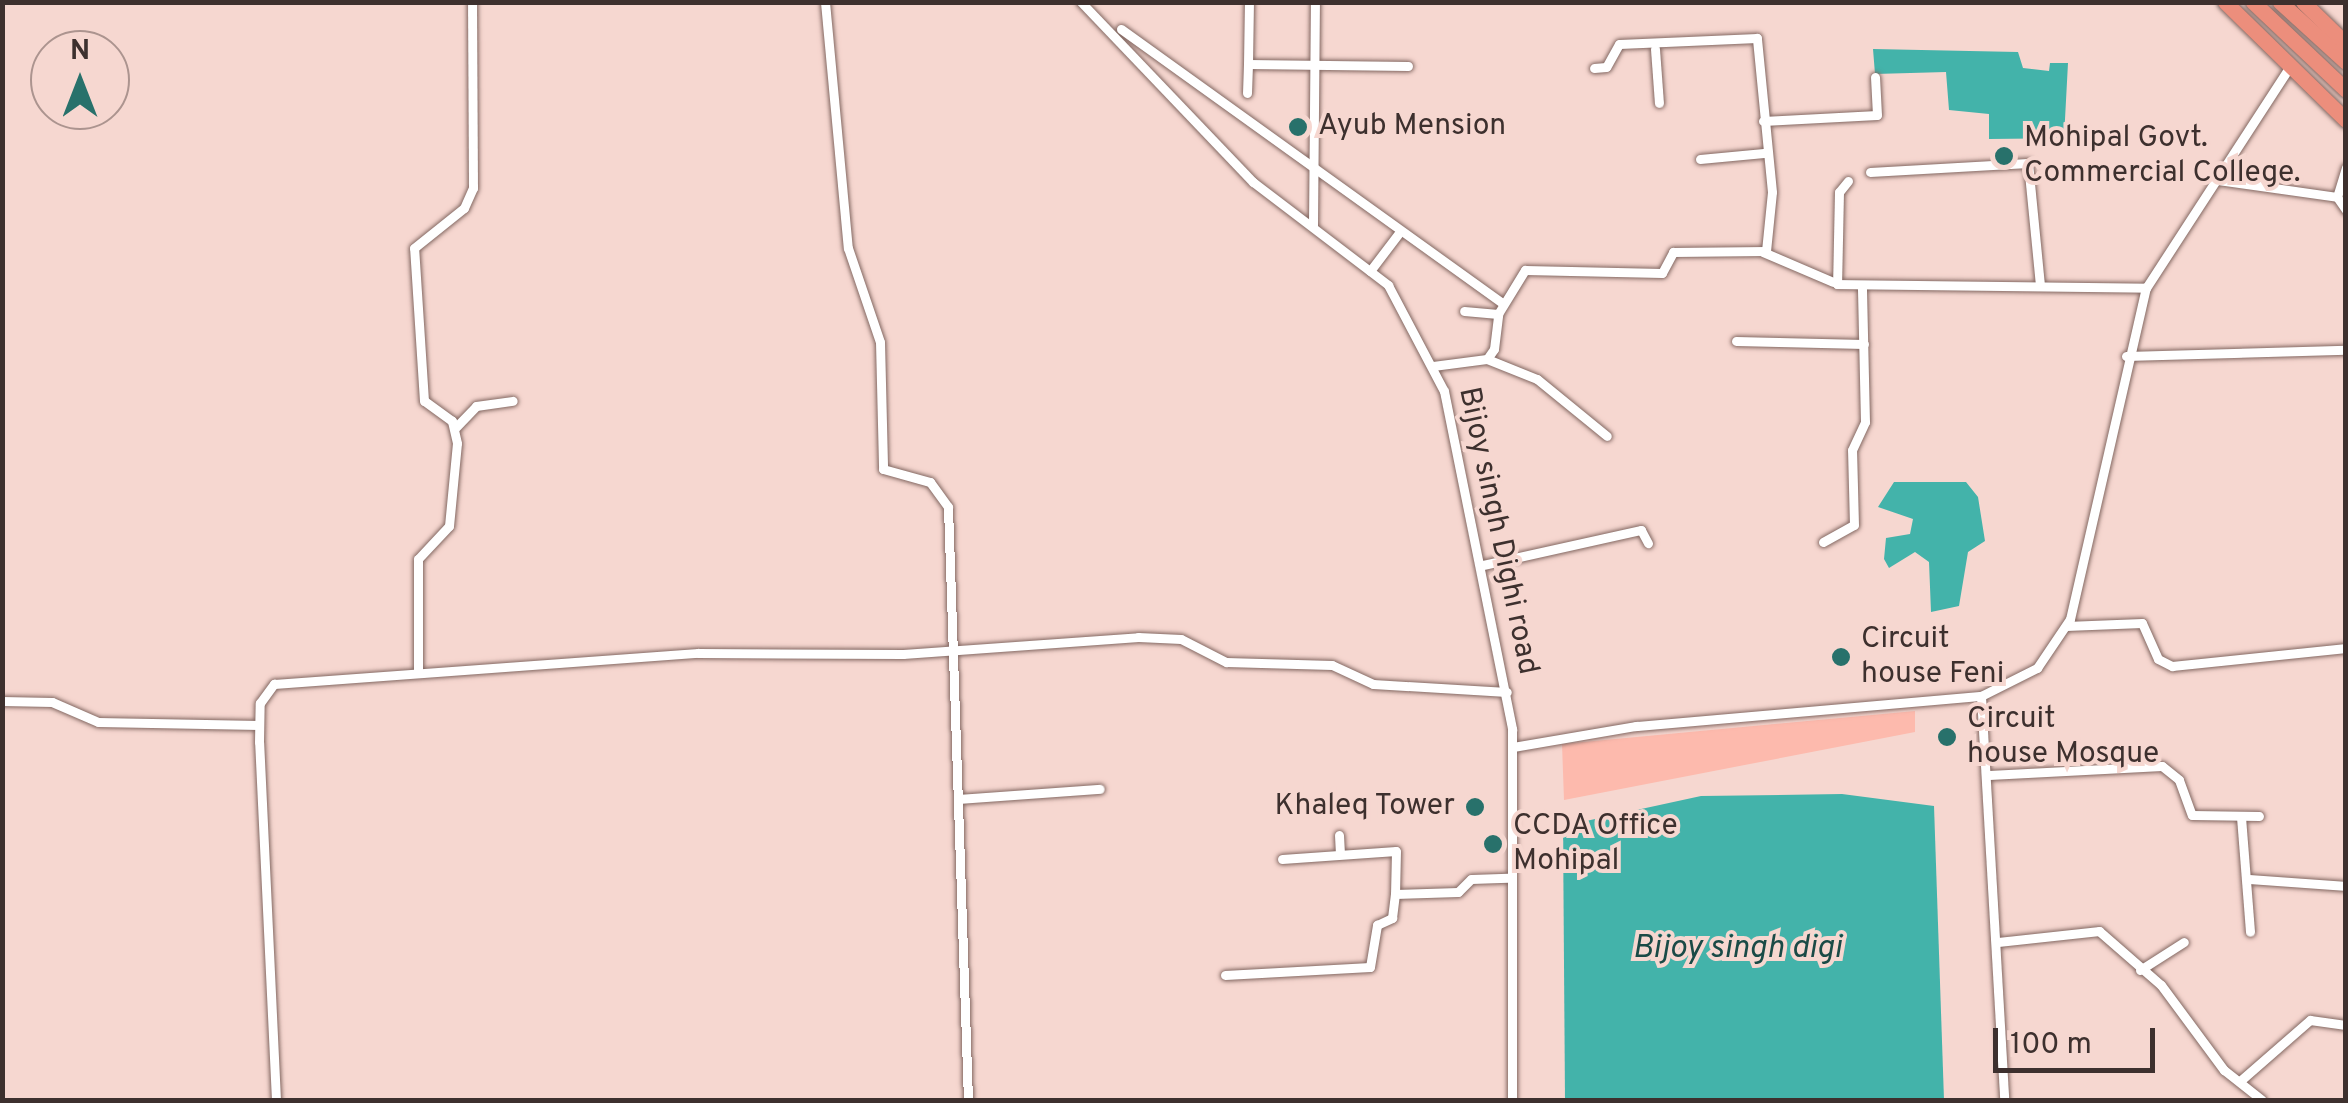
<!DOCTYPE html>
<html>
<head>
<meta charset="utf-8">
<style>
	body { margin:0 }
	#map { position:relative; width:2348px; height:1103px; overflow:hidden; background:#f6d7d0; font-family:Overpass,sans-serif }
	div>[style] { position:absolute }
	[style*='--x'] { left:calc(var(--x)*1px); top:calc(var(--y)*1px); width:calc(var(--w)*1px); rotate:calc(var(--a)*1deg) }
	.green>* { inset:0; background:#fdbaad }
	.water>* { inset:0; background:#43b3aa }
	.roads { filter:drop-shadow(0 0 2px #836862) drop-shadow(0 0 2px #836862) }
	.minor>* { height:9px; margin:-4.5px; padding:0 4.5px; transform-origin:4.5px; border-radius:4.5px; background:#fff }
	.trunk>* { height:15px; margin:-7.5px; padding:0 7.5px; transform-origin:7.5px; border-radius:7.5px; background:#ec8e7c }
	.dots>* { width:28px; height:28px; translate:-50% -50%; box-sizing:border-box; border:5px solid #f6d7d0; border-radius:50% }
	span { translate:-50% -50%; white-space:nowrap; text-align:center; line-height:1.15; -webkit-text-stroke:8px #f6d7d0; paint-order:stroke }
	.poi-label { font-size:30px; color:#3d302e }
	.left { translate:0 -50%; text-align:left }
	.right { translate:-100% -50%; text-align:right }
	.street-label { font-size:30px; color:#3d302e }
	.water-label { font-size:32px; color:#1a4a46; font-style:italic }
	.frame { position:absolute; inset:0; border:5px solid #3d302e; pointer-events:none }
	.north { position:absolute; left:30px; top:30px; width:100px; height:100px; box-sizing:border-box; background:#f6d7d0; border:2px solid #ac948f; border-radius:50%; rotate:0deg; font-size:28px; font-weight:700; line-height:40px; text-align:center; color:#3d302e }
	.north::after { content:''; display:block; margin:auto; width:35px; height:45px; background:#28716b; clip-path:polygon(50% 0,100% 100%,50% 72%,0 100%) }
	.scale { position:absolute; left:1993px; top:1028px; width:162px; height:45px; box-sizing:border-box; border:5px solid #3d302e; border-top:0; padding-left:12px; font-size:30px; line-height:35px; white-space:nowrap; color:#3d302e; -webkit-text-stroke:8px #f6d7d0; paint-order:stroke }
</style>
</head>
<body>
<div id="map">
	<div class="green">
		<i style="clip-path:polygon(1915px 711px,1915px 732px,1564px 800px,1562px 744px)"></i>
	</div>
	<div class="water">
		<i style="clip-path:polygon(1873px 49px,2018px 52px,2023px 68px,2049px 71px,2050px 63px,2068px 63px,2064px 138px,1989px 139px,1989px 114px,1949px 110px,1946px 72px,1875px 74px)"></i>
		<i style="clip-path:polygon(1894px 482px,1966px 482px,1978px 497px,1985px 541px,1968px 552px,1959px 606px,1931px 612px,1929px 562px,1915px 552px,1889px 568px,1884px 559px,1886px 538px,1910px 534px,1913px 519px,1878px 507px)"></i>
		<i style="clip-path:polygon(1842px 794px,1934px 806px,1944px 1100px,1565px 1100px,1563px 826px,1701px 796px)"></i>
	</div>
	<div class="roads">
		<div class="minor">
			<i style="--x:825;--y:2;--w:247;--a:84.7"></i>
			<i style="--x:848;--y:248;--w:99;--a:71.2"></i>
			<i style="--x:880;--y:342;--w:127;--a:88.6"></i>
			<i style="--x:883;--y:469;--w:49;--a:15.5"></i>
			<i style="--x:930;--y:482;--w:31;--a:54"></i>
			<i style="--x:948;--y:507;--w:593;--a:88.07"></i>
			<i style="--x:1081;--y:2;--w:249;--a:46.3"></i>
			<i style="--x:1253;--y:182;--w:170;--a:37.3"></i>
			<i style="--x:1388;--y:285;--w:120;--a:62.2"></i>
			<i style="--x:1444;--y:391;--w:345;--a:78.6"></i>
			<i style="--x:1512;--y:729;--w:371;--a:90"></i>
			<i style="--x:1121;--y:29;--w:471;--a:35.7"></i>
			<i style="--x:1655;--y:49;--w:54;--a:85.8"></i>
			<i style="--x:1248;--y:64;--w:62;--a:-89.1"></i>
			<i style="--x:1247;--y:93;--w:29;--a:-88"></i>
			<i style="--x:1248;--y:64;--w:160;--a:0.7"></i>
			<i style="--x:1763;--y:121;--w:114;--a:-3"></i>
			<i style="--x:1877;--y:115;--w:38;--a:-93"></i>
			<i style="--x:1700;--y:159;--w:64;--a:-5.4"></i>
			<i style="--x:1870;--y:172;--w:158;--a:-3.3"></i>
			<i style="--x:2028;--y:163;--w:123;--a:84.4"></i>
			<i style="--x:2218;--y:180;--w:120;--a:8.1"></i>
			<i style="--x:2337;--y:197;--w:31;--a:-73"></i>
			<i style="--x:1848;--y:181;--w:14;--a:129"></i>
			<i style="--x:1839;--y:192;--w:92;--a:91.2"></i>
			<i style="--x:1837;--y:284;--w:309;--a:0.7"></i>
			<i style="--x:2337;--y:197;--w:16;--a:55"></i>
			<i style="--x:1313;--y:225;--w:223;--a:-89.5"></i>
			<i style="--x:1763;--y:252;--w:76;--a:23.2"></i>
			<i style="--x:1370;--y:271;--w:48;--a:-52.7"></i>
			<i style="--x:1498;--y:314;--w:52;--a:-58.5"></i>
			<i style="--x:1525;--y:270;--w:137;--a:1.3"></i>
			<i style="--x:1662;--y:273;--w:24;--a:-62"></i>
			<i style="--x:1673;--y:252;--w:93;--a:-0.6"></i>
			<i style="--x:1766;--y:251;--w:59;--a:-84.2"></i>
			<i style="--x:1772;--y:192;--w:155;--a:-95.6"></i>
			<i style="--x:1757;--y:38;--w:138;--a:177.5"></i>
			<i style="--x:1619;--y:44;--w:26;--a:119"></i>
			<i style="--x:1606;--y:67;--w:12;--a:175"></i>
			<i style="--x:1736;--y:341;--w:128;--a:1.3"></i>
			<i style="--x:2126;--y:356;--w:220;--a:-1.6"></i>
			<i style="--x:1487;--y:359;--w:54;--a:21.8"></i>
			<i style="--x:1537;--y:379;--w:90;--a:39.2"></i>
			<i style="--x:1433;--y:366;--w:54;--a:-7.4"></i>
			<i style="--x:1487;--y:359;--w:12;--a:-55"></i>
			<i style="--x:1494;--y:349;--w:35;--a:-83"></i>
			<i style="--x:1498;--y:314;--w:34;--a:-175"></i>
			<i style="--x:456;--y:427;--w:29;--a:-46"></i>
			<i style="--x:476;--y:406;--w:37;--a:-8"></i>
			<i style="--x:1823;--y:542;--w:35;--a:-29"></i>
			<i style="--x:1854;--y:525;--w:75;--a:-91.5"></i>
			<i style="--x:1852;--y:450;--w:31;--a:-65"></i>
			<i style="--x:1865;--y:422;--w:137;--a:-91.3"></i>
			<i style="--x:1483;--y:565;--w:162;--a:-12.5"></i>
			<i style="--x:1641;--y:530;--w:15;--a:62"></i>
			<i style="--x:2066;--y:626;--w:76;--a:-2.3"></i>
			<i style="--x:2142;--y:623;--w:39;--a:66"></i>
			<i style="--x:2158;--y:659;--w:16;--a:27"></i>
			<i style="--x:2172;--y:666;--w:175;--a:-5.9"></i>
			<i style="--x:418;--y:669;--w:110;--a:-90"></i>
			<i style="--x:418;--y:559;--w:45;--a:-46.8"></i>
			<i style="--x:449;--y:526;--w:83;--a:-84.5"></i>
			<i style="--x:457;--y:443;--w:23;--a:-103"></i>
			<i style="--x:452;--y:421;--w:34;--a:-144"></i>
			<i style="--x:424;--y:401;--w:153;--a:-93.7"></i>
			<i style="--x:414;--y:248;--w:64;--a:-38.7"></i>
			<i style="--x:464;--y:208;--w:22;--a:-66"></i>
			<i style="--x:473;--y:188;--w:186;--a:-90.3"></i>
			<i style="--x:1981;--y:696;--w:405;--a:86.7"></i>
			<i style="--x:2;--y:701;--w:50;--a:1.1"></i>
			<i style="--x:52;--y:702;--w:50;--a:23.5"></i>
			<i style="--x:98;--y:722;--w:161;--a:1.1"></i>
			<i style="--x:1513;--y:747;--w:125;--a:-9.7"></i>
			<i style="--x:1636;--y:726;--w:346;--a:-5"></i>
			<i style="--x:1981;--y:696;--w:63;--a:-26.6"></i>
			<i style="--x:2037;--y:668;--w:59;--a:-56"></i>
			<i style="--x:2070;--y:619;--w:340;--a:-77.1"></i>
			<i style="--x:2146;--y:288;--w:265;--a:-57"></i>
			<i style="--x:1989;--y:775;--w:173;--a:-3"></i>
			<i style="--x:2162;--y:766;--w:22;--a:39"></i>
			<i style="--x:2179;--y:780;--w:37;--a:70"></i>
			<i style="--x:2192;--y:815;--w:67;--a:0.9"></i>
			<i style="--x:959;--y:799;--w:141;--a:-4.1"></i>
			<i style="--x:2241;--y:817;--w:115;--a:85.5"></i>
			<i style="--x:1339;--y:835;--w:19;--a:87"></i>
			<i style="--x:1282;--y:859;--w:114;--a:-4"></i>
			<i style="--x:1396;--y:851;--w:43;--a:91.3"></i>
			<i style="--x:1395;--y:894;--w:63;--a:-1.8"></i>
			<i style="--x:1458;--y:892;--w:18;--a:-45"></i>
			<i style="--x:1471;--y:879;--w:37;--a:-2"></i>
			<i style="--x:2250;--y:879;--w:96;--a:4.2"></i>
			<i style="--x:1998;--y:942;--w:102;--a:-6.2"></i>
			<i style="--x:2099;--y:931;--w:82;--a:41.1"></i>
			<i style="--x:2161;--y:985;--w:106;--a:53.5"></i>
			<i style="--x:2224;--y:1070;--w:48;--a:38.3"></i>
			<i style="--x:2140;--y:970;--w:52;--a:-32.5"></i>
			<i style="--x:1225;--y:975;--w:145;--a:-3.2"></i>
			<i style="--x:1370;--y:967;--w:43;--a:-80.5"></i>
			<i style="--x:1377;--y:925;--w:17;--a:-25"></i>
			<i style="--x:1392;--y:918;--w:24;--a:-83"></i>
			<i style="--x:2240;--y:1081;--w:93;--a:-41.1"></i>
			<i style="--x:2310;--y:1020;--w:36;--a:8"></i>
			<i style="--x:276;--y:1100;--w:358;--a:-92.7"></i>
			<i style="--x:259;--y:742;--w:39;--a:-89"></i>
			<i style="--x:260;--y:703;--w:24;--a:-54"></i>
			<i style="--x:274;--y:684;--w:425;--a:-4.2"></i>
			<i style="--x:698;--y:653;--w:205;--a:0.3"></i>
			<i style="--x:903;--y:654;--w:236;--a:-4.1"></i>
			<i style="--x:1138;--y:637;--w:43;--a:2.7"></i>
			<i style="--x:1181;--y:639;--w:51;--a:27.1"></i>
			<i style="--x:1226;--y:662;--w:106;--a:1.6"></i>
			<i style="--x:1332;--y:665;--w:45;--a:24.9"></i>
			<i style="--x:1373;--y:684;--w:134;--a:3.4"></i>
		</div>
		<div class="trunk">
			<i style="--x:2225;--y:2;--w:169;--a:44.3"></i>
			<i style="--x:2253;--y:2;--w:128;--a:43.4"></i>
			<i style="--x:2280;--y:2;--w:89;--a:42.3"></i>
			<i style="--x:2303;--y:2;--w:60;--a:44.3"></i>
		</div>
	</div>
	<div class="dots">
		<i style="left:1298px;top:127px;background:#28716b"></i>
		<i style="left:2004px;top:156px;background:#28716b"></i>
		<i style="left:1841px;top:657px;background:#28716b"></i>
		<i style="left:1947px;top:737px;background:#28716b"></i>
		<i style="left:1475px;top:807px;background:#28716b"></i>
		<i style="left:1493px;top:844px;background:#28716b"></i>
	</div>
	<div class="poi-label">
		<span class="left" style="left:1318px;top:127px">Ayub Mension</span>
		<span class="left" style="left:2024px;top:156px">Mohipal Govt.<br>Commercial College.</span>
		<span class="left" style="left:1861px;top:657px">Circuit<br>house Feni</span>
		<span class="left" style="left:1967px;top:737px">Circuit<br>house Mosque</span>
		<span class="right" style="left:1455px;top:807px">Khaleq Tower</span>
		<span class="left" style="left:1513px;top:844px">CCDA Office<br>Mohipal</span>
	</div>
	<div class="street-label">
		<span style="left:1497px;top:531px;rotate:78deg">Bijoy singh Dighi road</span>
	</div>
	<div class="water-label">
		<span style="left:1737px;top:949px">Bijoy singh digi</span>
	</div>
	<div class="frame"></div>
	<div class="north">N</div>
	<div class="scale">100 m</div>
</div>
</body>
</html>
